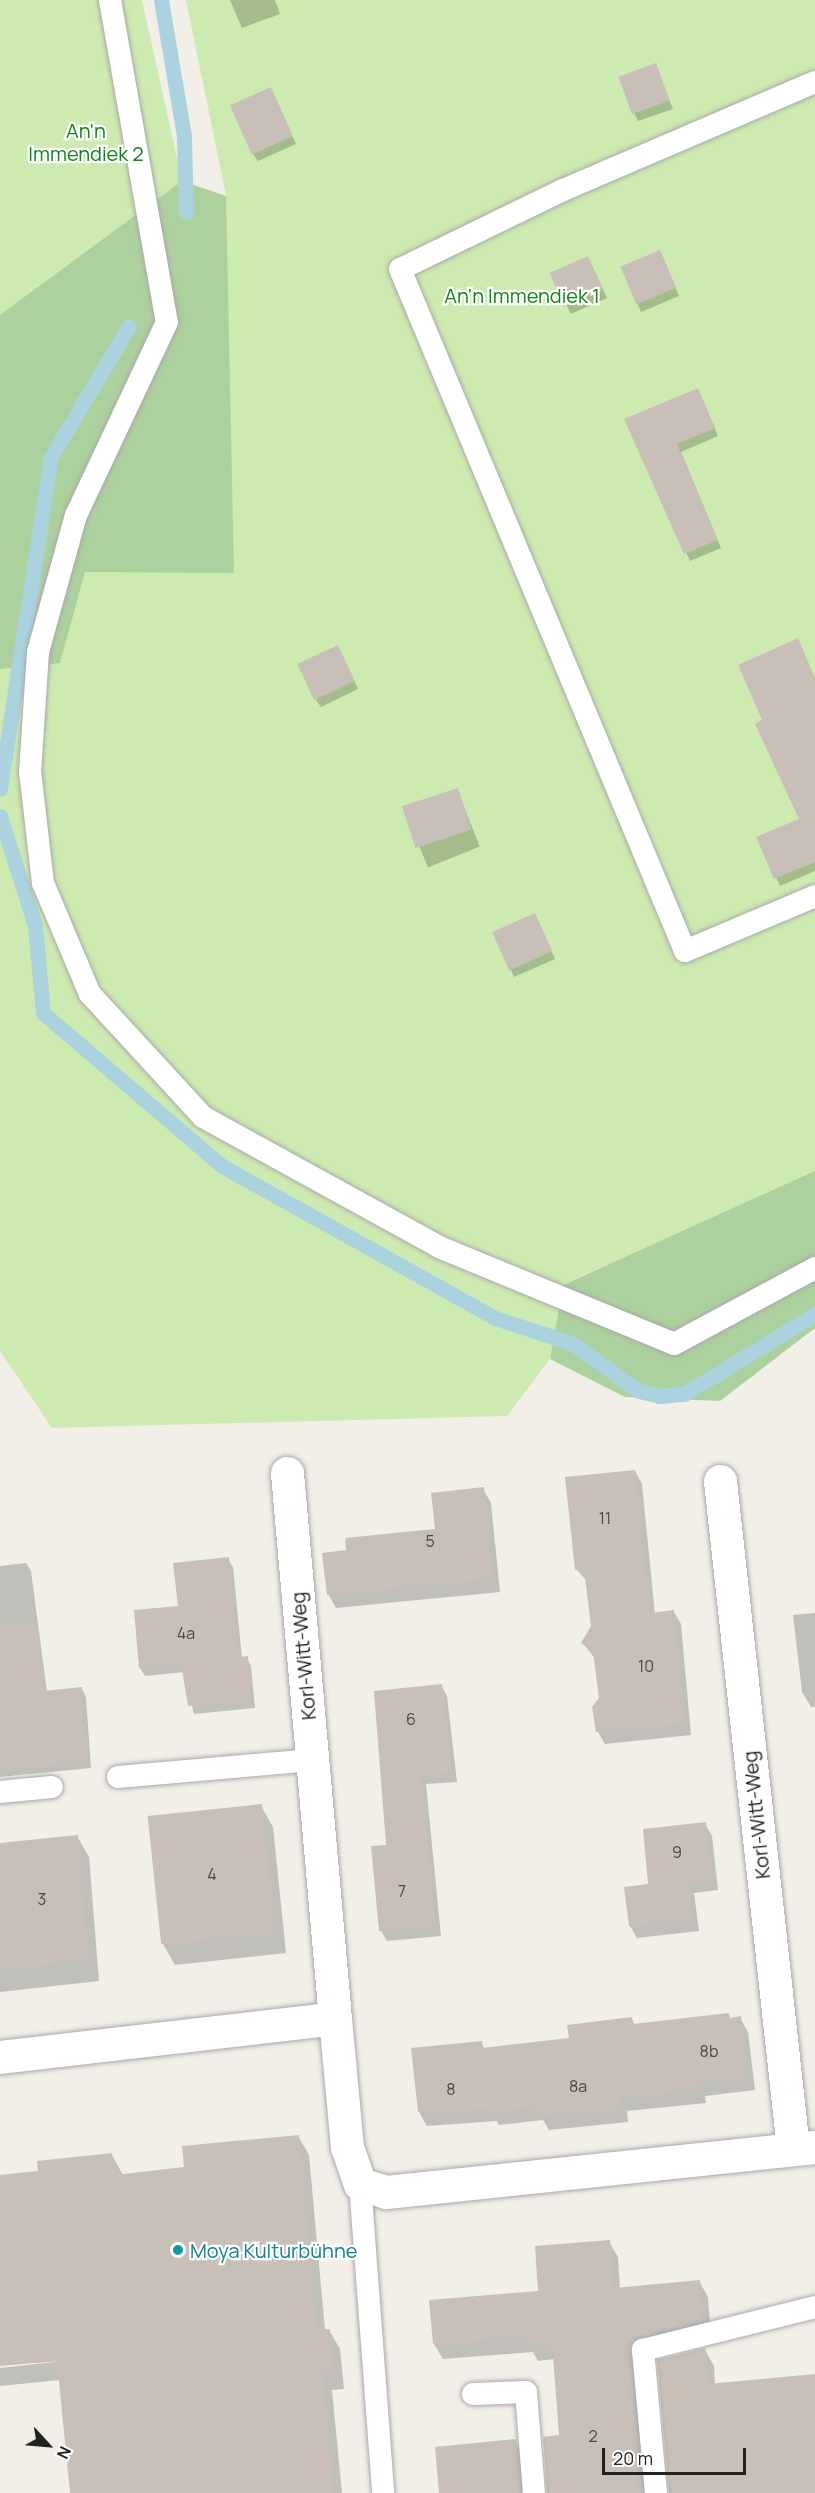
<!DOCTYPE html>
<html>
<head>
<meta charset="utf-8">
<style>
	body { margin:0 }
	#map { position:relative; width:815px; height:2493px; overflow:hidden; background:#f2efe9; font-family:Manrope,sans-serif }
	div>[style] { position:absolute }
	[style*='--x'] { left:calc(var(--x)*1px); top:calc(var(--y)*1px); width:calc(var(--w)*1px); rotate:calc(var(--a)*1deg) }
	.grass>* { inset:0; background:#cdebb0 }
	.forest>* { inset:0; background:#add19e }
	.shadow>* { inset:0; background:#0003; transform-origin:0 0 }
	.stream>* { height:15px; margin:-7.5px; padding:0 7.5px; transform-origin:7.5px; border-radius:7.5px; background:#aad3df }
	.building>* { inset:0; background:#c7bfb8; transform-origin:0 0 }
	.roads { filter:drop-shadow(0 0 2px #a9a9a9) drop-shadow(0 0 2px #a9a9a9) }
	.service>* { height:22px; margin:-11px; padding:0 11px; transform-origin:11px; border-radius:11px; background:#fff }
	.minor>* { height:33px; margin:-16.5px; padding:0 16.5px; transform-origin:16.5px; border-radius:16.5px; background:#fff }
	.dots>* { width:16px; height:16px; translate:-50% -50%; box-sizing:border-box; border:3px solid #fff; border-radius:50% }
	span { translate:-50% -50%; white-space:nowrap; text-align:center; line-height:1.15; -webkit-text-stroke:4.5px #fff; paint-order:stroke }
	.number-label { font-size:16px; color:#4b4948 }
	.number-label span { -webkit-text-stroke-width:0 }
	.park-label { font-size:20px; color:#0c8416 }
	.street-label { font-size:20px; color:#222 }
	.culture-label { font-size:20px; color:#0d838f }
	.left { translate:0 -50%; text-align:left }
	.north { position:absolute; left:18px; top:2415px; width:60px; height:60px; -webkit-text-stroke:4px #fff; paint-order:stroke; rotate:116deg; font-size:16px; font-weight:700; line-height:24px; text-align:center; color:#222 }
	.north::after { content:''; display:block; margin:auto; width:21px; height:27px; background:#222; clip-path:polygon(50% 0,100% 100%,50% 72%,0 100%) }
	.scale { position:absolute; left:602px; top:2448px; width:144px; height:27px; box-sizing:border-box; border:3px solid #222; border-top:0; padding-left:8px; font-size:18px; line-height:21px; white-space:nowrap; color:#222; -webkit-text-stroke:4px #fff; paint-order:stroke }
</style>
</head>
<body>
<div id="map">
	<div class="grass">
		<i style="clip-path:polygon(0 0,142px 0,182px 181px,167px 321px,226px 196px,186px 0,815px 0,815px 1174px,563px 1284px,550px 1359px,507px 1416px,52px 1428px,0 1351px)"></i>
	</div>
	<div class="forest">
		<i style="clip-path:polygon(182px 181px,226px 196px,234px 573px,85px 572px,60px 663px,0 669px,0 315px)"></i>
		<i style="clip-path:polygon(815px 1171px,815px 1328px,720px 1401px,625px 1397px,550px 1359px,563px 1285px)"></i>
	</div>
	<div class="shadow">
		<i style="clip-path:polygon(230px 0,275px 0,280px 14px,242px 28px)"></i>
		<i style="clip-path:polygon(655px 65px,673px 109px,638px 121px,634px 113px)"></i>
		<i style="clip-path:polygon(271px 89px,296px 144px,258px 161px,253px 154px)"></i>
		<i style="clip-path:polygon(664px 260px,679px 296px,641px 312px,622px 268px)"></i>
		<i style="clip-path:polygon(592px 265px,607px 298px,571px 314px,567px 306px)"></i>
		<i style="clip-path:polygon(702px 398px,718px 436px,681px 452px,721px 548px,690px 561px,626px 420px)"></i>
		<i style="clip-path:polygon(342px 654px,358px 689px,321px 707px,316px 700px)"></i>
		<i style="left:457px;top:790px;width:61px;height:56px;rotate:68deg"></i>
		<i style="clip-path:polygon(815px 836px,815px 871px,780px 886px,758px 838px)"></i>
		<i style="clip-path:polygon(539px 922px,555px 959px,514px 977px,494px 933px)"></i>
		<i style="clip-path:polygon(635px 1471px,642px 1484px,655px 1614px,674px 1612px,681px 1624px,691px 1735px,605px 1744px,598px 1732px,594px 1707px,600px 1698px,596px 1660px,583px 1643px,592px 1627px,587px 1581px,576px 1569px)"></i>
		<i style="clip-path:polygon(483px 1489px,491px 1503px,500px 1592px,336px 1608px,328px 1594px,347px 1551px,437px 1530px)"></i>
		<i style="clip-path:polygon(228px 1559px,233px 1567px,242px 1658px,247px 1658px,251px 1666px,255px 1708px,194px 1714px,184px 1672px,145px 1676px,140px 1668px,135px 1611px,179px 1607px)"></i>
		<i style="clip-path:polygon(26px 1563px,31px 1571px,47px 1692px,82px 1689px,86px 1697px,91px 1768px,0 1777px,0 1566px)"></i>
		<i style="clip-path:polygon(815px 1613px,815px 1707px,811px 1707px,802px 1692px,793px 1615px)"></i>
		<i style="clip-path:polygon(441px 1685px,447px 1696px,457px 1782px,426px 1784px,441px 1936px,387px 1941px,381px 1931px,387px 1846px)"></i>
		<i style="clip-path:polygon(261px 1806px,273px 1827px,286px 1953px,175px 1965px,163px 1944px)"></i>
		<i style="clip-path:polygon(705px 1824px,712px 1836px,718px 1890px,694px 1893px,699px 1931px,637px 1938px,630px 1926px,650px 1886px)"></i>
		<i style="clip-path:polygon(77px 1836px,89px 1857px,99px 1981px,0 1992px,0 1846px)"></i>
		<i style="clip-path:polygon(728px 2015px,731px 2019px,740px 2018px,748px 2032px,755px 2090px,705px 2096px,706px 2103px,627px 2111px,628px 2122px,549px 2130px,543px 2120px,499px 2125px,497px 2121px,427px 2126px,419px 2112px,412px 2050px,481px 2043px,485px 2049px,570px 2039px,631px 2018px,635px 2025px)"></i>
		<i style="clip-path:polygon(298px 2136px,309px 2155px,325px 2330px,329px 2330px,340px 2349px,344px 2389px,332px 2390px,342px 2493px,71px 2493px,60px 2380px,0 2386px,0 2368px,64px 2361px,0 2365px,0 2176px,40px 2172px,112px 2155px,123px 2175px,186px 2169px)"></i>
		<i style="clip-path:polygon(609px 2242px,618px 2257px,620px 2289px,699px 2281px,708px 2297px,711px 2337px,649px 2352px,649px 2493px,549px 2493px,561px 2437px,554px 2359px,538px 2361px,533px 2352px,443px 2359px,434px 2344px,539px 2292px)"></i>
		<i style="clip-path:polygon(705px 2350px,714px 2366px,715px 2385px,815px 2375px,815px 2493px,671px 2493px)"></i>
		<i style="clip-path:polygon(515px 2441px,525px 2457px,527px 2493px,441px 2493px)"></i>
	</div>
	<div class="stream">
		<i style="--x:161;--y:0;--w:138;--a:80.4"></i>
		<i style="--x:184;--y:136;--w:76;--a:88.5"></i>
		<i style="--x:0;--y:789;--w:336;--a:-81.3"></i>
		<i style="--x:51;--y:457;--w:152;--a:-59.2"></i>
		<i style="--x:0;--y:816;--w:115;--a:72.3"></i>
		<i style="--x:35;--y:926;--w:87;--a:84.7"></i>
		<i style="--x:43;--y:1013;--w:235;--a:40.5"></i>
		<i style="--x:222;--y:1166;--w:312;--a:29.1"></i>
		<i style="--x:495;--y:1318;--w:80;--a:18.2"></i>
		<i style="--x:571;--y:1343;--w:83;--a:35.2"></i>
		<i style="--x:639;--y:1391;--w:21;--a:14"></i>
		<i style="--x:659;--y:1396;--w:25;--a:-5"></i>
		<i style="--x:684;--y:1394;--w:153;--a:-31.4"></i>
	</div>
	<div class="building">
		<i style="left:656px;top:63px;width:40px;height:40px;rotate:70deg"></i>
		<i style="left:271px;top:87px;width:54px;height:45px;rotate:66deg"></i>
		<i style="left:660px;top:250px;width:41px;height:43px;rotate:67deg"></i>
		<i style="left:588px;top:256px;width:37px;height:42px;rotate:66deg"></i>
		<i style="clip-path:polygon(698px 388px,715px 428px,677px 444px,718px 540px,684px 554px,624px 419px)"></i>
		<i style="clip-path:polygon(798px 638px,815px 678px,815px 862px,774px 879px,756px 837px,799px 819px,755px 724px,762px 720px,738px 665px)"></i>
		<i style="left:338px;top:645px;width:40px;height:45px;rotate:65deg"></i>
		<i style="left:458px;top:788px;width:44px;height:59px;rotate:72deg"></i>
		<i style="left:535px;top:913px;width:42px;height:47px;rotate:66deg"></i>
		<i style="clip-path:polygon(635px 1470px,650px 1613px,674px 1610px,685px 1723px,596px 1732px,592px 1707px,599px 1698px,593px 1652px,581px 1643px,591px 1626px,584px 1569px,575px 1570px,565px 1477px)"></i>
		<i style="clip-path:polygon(484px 1487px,493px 1578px,327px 1595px,322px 1553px,346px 1550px,345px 1538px,435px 1529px,431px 1493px)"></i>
		<i style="clip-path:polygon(229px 1557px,239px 1657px,248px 1656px,252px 1701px,188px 1706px,181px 1664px,139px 1668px,134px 1610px,178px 1606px,173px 1563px)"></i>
		<i style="clip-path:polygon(37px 1622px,44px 1691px,82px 1687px,88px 1761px,0 1769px,0 1625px)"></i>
		<i style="clip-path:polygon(442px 1684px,452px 1772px,421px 1774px,436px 1926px,379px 1931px,371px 1846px,386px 1845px,374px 1691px)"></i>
		<i style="left:262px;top:1804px;width:129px;height:115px;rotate:84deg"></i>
		<i style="clip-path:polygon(706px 1822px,712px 1878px,688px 1880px,692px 1919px,629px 1926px,624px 1887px,648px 1884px,643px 1829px)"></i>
		<i style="clip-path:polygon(78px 1835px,88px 1960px,0 1969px,0 1843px)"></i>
		<i style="clip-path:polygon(729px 2013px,730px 2018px,741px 2016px,748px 2077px,698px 2082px,699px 2089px,620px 2097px,621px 2108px,540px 2117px,539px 2106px,490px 2112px,490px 2108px,418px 2112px,411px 2048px,482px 2041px,483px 2048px,569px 2038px,567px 2025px,632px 2017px,633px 2024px)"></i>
		<i style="clip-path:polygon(299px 2135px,317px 2330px,330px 2329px,334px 2370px,322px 2371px,334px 2493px,70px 2493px,57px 2361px,0 2366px,0 2175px,38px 2171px,37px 2161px,112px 2153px,115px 2175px,184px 2167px,182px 2146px)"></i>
		<i style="clip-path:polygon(610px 2240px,614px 2288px,700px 2280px,703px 2321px,640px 2337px,630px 2345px,642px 2493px,547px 2493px,543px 2437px,559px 2435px,552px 2343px,527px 2345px,526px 2336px,433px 2344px,429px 2300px,538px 2291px,535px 2246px)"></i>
		<i style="clip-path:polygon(705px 2348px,708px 2384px,815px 2374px,815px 2493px,669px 2493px,657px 2360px)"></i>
		<i style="clip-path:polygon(516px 2439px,520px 2493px,439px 2493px,435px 2447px)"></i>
	</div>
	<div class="roads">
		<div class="service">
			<i style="--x:110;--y:0;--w:327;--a:80"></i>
			<i style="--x:167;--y:322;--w:213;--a:115.2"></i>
			<i style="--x:76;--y:515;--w:142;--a:105.5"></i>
			<i style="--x:38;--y:652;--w:119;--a:93.8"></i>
			<i style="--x:30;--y:771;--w:113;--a:83.4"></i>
			<i style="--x:43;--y:883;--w:121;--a:67.1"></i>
			<i style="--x:90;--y:994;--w:167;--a:47.4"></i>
			<i style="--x:203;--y:1117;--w:269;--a:28.8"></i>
			<i style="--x:439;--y:1247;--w:254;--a:22.4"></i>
			<i style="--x:674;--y:1344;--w:160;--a:-28.3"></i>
			<i style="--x:815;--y:82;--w:274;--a:156.8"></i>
			<i style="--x:563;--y:190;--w:181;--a:154.1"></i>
			<i style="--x:400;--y:269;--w:739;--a:67.32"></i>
			<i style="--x:685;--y:951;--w:141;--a:-22.9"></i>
			<i style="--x:118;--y:1777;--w:195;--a:-5"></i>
			<i style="--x:0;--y:1792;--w:52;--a:-5.5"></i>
			<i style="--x:360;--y:2184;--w:310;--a:85.7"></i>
			<i style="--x:473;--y:2394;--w:53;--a:-2.2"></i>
			<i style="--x:526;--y:2392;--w:101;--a:85.5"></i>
			<i style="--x:656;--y:2493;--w:144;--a:-95.2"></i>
			<i style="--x:643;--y:2350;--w:177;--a:-14"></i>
		</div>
		<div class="minor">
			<i style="--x:287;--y:1473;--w:547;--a:84.97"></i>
			<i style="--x:720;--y:1481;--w:672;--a:83.76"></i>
			<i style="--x:0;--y:2057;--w:337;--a:-6.6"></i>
			<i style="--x:335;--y:2018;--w:130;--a:84.7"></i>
			<i style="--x:347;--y:2147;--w:39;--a:71"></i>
			<i style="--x:360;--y:2184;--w:27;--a:17"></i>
			<i style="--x:386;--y:2192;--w:431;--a:-6"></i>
		</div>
	</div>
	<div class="dots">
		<i style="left:178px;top:2250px;background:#0f9aa8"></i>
	</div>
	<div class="number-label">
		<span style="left:605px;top:1518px">11</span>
		<span style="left:430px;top:1541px">5</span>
		<span style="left:186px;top:1633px">4a</span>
		<span style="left:646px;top:1666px">10</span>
		<span style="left:411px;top:1719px">6</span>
		<span style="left:677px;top:1852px">9</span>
		<span style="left:212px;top:1874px">4</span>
		<span style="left:402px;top:1891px">7</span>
		<span style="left:42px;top:1899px">3</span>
		<span style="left:709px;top:2051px">8b</span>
		<span style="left:578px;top:2086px">8a</span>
		<span style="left:451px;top:2089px">8</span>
		<span style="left:593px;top:2436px">2</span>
	</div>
	<div class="park-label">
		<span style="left:86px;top:142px">An'n<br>Immendiek 2</span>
		<span style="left:522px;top:295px">An'n Immendiek 1</span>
	</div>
	<div class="street-label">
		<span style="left:303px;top:1656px;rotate:-95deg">Korl-Witt-Weg</span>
		<span style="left:756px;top:1815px;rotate:-96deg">Korl-Witt-Weg</span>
	</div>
	<div class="culture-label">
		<span class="left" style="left:190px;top:2250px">Moya Kulturbühne</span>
	</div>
	<div class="north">N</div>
	<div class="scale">20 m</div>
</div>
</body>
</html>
